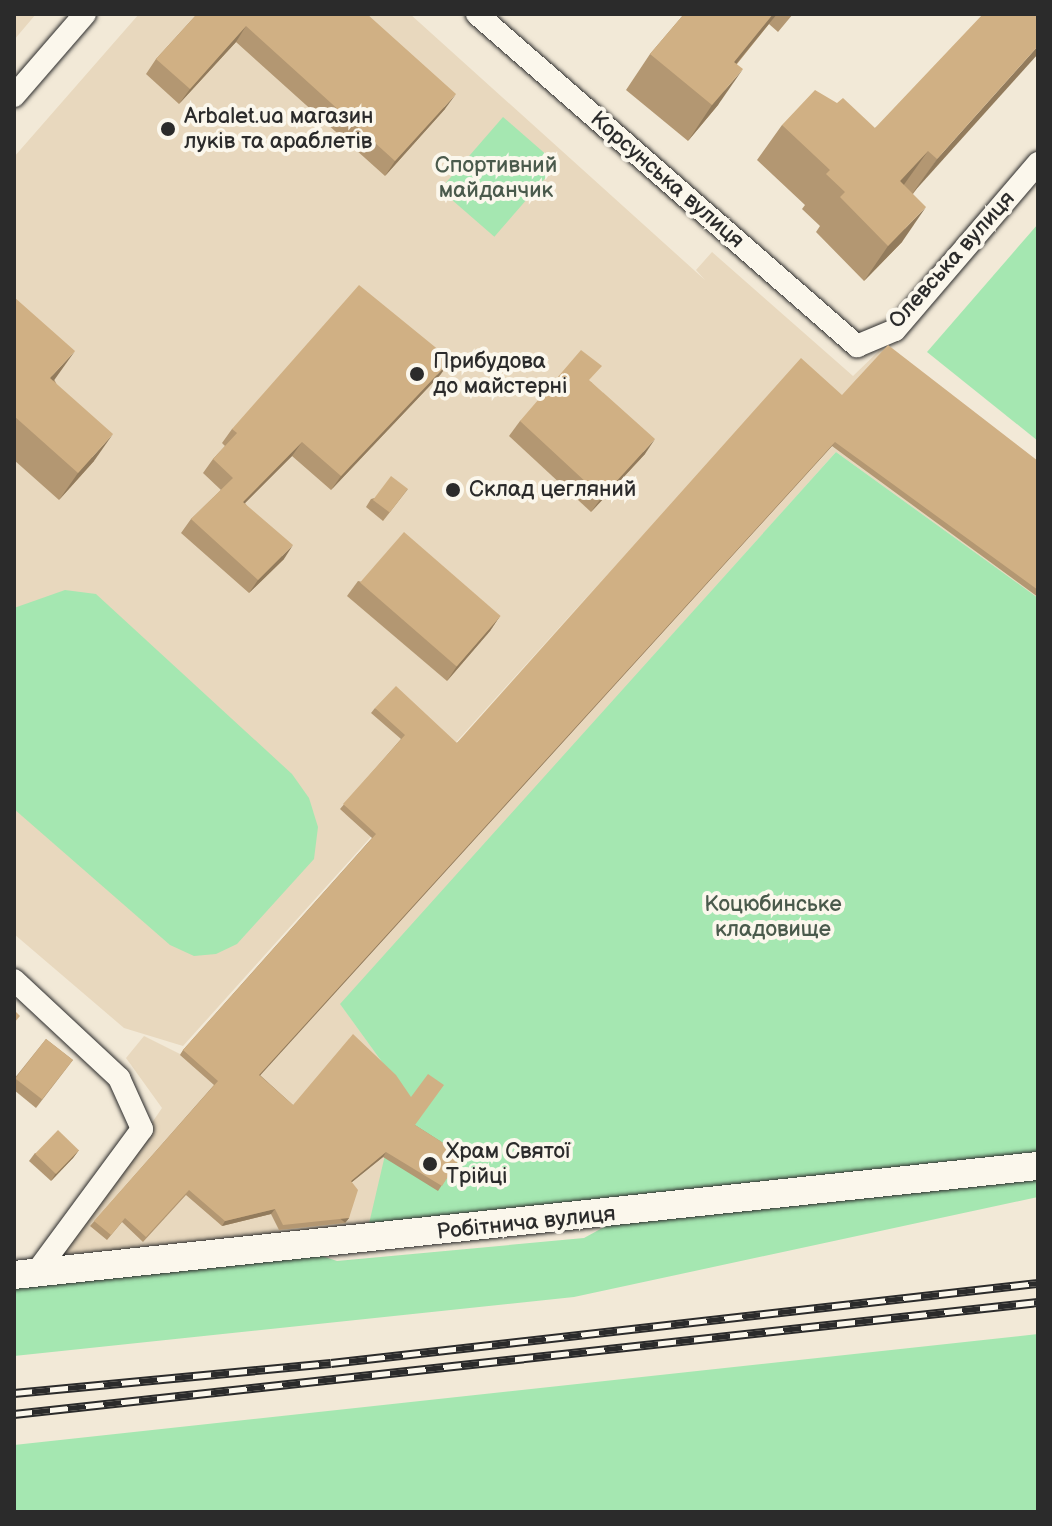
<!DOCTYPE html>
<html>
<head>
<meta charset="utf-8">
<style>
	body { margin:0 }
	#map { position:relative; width:1052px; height:1526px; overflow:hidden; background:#f2e9d7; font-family:"Balsamiq Sans",sans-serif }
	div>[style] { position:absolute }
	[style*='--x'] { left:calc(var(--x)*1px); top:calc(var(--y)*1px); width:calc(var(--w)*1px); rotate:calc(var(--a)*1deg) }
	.built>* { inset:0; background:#e8d8be }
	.green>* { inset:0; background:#a5e7b1; transform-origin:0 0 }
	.roads { filter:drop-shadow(0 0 2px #2b2b2b) drop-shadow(0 0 2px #2b2b2b) }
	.minor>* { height:22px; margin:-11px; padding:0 11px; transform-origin:11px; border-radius:11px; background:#fbf7ec }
	.tertiary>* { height:28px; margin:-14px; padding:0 14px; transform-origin:14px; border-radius:14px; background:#fbf7ec }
	.rail>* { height:9px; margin-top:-4.5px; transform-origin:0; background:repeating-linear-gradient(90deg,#fbf7ec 0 18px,#2b2b2b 0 36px); box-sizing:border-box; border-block:2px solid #2b2b2b }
	.wall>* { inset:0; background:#b39772 }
	.shaded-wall>* { inset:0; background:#927b5c; transform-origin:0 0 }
	.building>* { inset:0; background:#d0b084; transform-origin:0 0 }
	.dots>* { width:22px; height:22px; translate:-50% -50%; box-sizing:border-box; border:4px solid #fbf7ec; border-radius:50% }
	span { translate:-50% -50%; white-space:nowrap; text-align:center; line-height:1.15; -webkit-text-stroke:8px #fbf7ec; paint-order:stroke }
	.poi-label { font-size:22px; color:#2b2b2b }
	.left { translate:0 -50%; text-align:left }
	.park-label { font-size:22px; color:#4a5a4c }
	.street-label { font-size:22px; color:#2b2b2b }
	.frame { position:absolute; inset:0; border:16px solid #2b2b2b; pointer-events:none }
</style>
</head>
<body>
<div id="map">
	<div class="built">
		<i style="clip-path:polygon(14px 14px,36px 14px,14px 40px)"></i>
		<i style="clip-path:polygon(139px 14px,410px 14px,705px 280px,696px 270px,712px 252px,853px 376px,882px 348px,1038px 469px,1038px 598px,836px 452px,341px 1005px,416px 1109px,368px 1228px,62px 1255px,162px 1108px,126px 1058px,144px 1036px,180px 1054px,610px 571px,183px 1046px,124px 1028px,14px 934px,14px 157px)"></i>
	</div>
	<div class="green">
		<i style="left:503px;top:117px;width:72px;height:96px;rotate:41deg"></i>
		<i style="clip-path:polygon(1038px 224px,1038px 441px,927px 352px)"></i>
		<i style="clip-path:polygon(836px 452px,1038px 598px,1038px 1152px,368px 1228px,385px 1155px,416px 1109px,340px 1004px)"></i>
		<i style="clip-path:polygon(65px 590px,96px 594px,292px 774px,309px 798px,318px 827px,314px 859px,237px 944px,216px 954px,194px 956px,170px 945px,14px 809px,14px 608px)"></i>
		<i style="clip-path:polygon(1038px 1172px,1038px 1197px,574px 1297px,14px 1356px,14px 1284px,316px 1254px,337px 1261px,584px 1238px,606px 1226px)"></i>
		<i style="clip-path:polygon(1038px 1334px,1038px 1512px,14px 1512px,14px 1445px)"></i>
	</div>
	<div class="roads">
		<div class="minor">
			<i style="--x:477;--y:14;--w:505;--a:41.14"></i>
			<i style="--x:857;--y:346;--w:41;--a:-22.8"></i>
			<i style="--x:895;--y:330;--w:220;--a:-49.4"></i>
			<i style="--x:14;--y:96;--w:108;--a:-49.1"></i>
			<i style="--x:14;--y:980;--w:144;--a:43"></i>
			<i style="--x:119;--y:1078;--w:56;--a:65.7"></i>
			<i style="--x:142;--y:1129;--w:179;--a:126.4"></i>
		</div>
		<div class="tertiary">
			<i style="--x:14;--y:1275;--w:1030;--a:-6.08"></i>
		</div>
	</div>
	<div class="rail">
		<i style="--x:14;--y:1393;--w:318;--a:-5.4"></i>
		<i style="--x:331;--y:1363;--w:712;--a:-6.46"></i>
		<i style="--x:14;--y:1414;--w:1030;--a:-6.24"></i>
	</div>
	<div class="wall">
		<i style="clip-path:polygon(197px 14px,367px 14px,445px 109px,385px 176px,236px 42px,179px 104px,146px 74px,156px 59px)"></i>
		<i style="clip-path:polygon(684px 14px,793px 14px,778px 32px,769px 24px,737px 64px,718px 105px,688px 141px,626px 90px,650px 54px)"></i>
		<i style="clip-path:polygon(1038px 14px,913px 194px,902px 242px,864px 281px,816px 232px,820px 226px,802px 209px,805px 205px,757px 160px,782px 125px,875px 128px)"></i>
		<i style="clip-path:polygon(14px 297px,94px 461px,59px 500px,14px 460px)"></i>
		<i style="clip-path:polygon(441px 374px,331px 490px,292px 456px,245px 503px,284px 559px,249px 593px,181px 533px,191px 519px,221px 490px,203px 473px,213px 459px,225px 446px,222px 443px,232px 429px)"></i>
		<i style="clip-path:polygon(591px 382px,645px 454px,591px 512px,509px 436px,520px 421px)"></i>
		<i style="clip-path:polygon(842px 395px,1038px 461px,1038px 597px,832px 446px,260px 1075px,293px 1105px,415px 1125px,462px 1155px,438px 1191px,383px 1157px,352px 1182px,349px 1218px,345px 1223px,279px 1230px,271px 1214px,222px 1226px,186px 1195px,143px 1242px,122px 1222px,107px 1240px,90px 1226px,214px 1085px,180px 1055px,183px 1050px,372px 838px,340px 809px,401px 739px,371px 713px,375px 708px,457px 743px)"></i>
		<i style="clip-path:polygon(408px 489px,383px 521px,366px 507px,371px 499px)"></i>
		<i style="clip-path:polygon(358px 581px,500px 616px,490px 631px,447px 681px,347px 596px)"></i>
		<i style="clip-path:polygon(46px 1039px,73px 1060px,36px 1108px,14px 1090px,14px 1079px)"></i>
		<i style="clip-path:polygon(79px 1150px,73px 1158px,51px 1181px,29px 1161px,35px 1153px)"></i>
	</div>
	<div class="shaded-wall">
		<i style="clip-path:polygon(773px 14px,777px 14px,709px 97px,734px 62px)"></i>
		<i style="clip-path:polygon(246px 26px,236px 42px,179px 104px,190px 89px)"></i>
		<i style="clip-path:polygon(1038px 46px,1038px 54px,912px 194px,937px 159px)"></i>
		<i style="clip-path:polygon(743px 69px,718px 105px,688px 141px,712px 105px)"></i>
		<i style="clip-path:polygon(456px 94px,445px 109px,385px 176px,395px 161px)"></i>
		<i style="clip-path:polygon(928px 151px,903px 186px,900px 181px)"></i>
		<i style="clip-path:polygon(926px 207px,902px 242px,864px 281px,888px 246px)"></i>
		<i style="clip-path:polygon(75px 351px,55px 379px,31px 406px,50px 378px)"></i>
		<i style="clip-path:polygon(451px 360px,441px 374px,331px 490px,341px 476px)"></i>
		<i style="clip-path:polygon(113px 434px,94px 461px,59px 500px,78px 473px)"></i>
		<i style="clip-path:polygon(655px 439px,645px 454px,591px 512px,602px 497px)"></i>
		<i style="clip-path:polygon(302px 442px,292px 456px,233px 515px,243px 502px)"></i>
		<i style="clip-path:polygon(835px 442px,832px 446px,256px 1080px,259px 1075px)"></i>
		<i style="clip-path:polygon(293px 545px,284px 559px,249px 593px,258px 580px)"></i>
		<i style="clip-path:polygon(500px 616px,490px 631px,447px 681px,457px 666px)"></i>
		<i style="clip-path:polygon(79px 1150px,73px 1158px,51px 1181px,56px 1173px)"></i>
		<i style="clip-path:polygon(386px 1152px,383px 1157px,347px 1186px,351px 1181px)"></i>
		<i style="clip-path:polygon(275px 1209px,271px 1214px,222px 1226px,225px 1221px)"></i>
		<i style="left:349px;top:1218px;width:6px;height:66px;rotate:129deg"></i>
	</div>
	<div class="building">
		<i style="clip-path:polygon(197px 14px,367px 14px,456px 94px,395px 161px,246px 26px,190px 89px,156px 59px)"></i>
		<i style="clip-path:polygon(684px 14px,773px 14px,734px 62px,743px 69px,712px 105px,650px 54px)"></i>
		<i style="clip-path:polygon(983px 14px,1038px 14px,1038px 46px,937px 159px,928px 151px,900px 181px,926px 207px,888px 246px,840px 197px,845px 192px,826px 174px,830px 170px,782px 125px,815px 90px,837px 103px,843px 98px,875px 128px)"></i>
		<i style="clip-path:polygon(359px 285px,451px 360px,341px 476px,302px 442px,243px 502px,293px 545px,258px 580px,191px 519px,233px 478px,213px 459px,237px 433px,232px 429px)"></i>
		<i style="clip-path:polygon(14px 297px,75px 351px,50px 378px,113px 434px,78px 473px,14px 416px)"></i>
		<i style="clip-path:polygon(888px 345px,1038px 461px,1038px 590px,835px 442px,259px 1075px,293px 1105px,353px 1034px,396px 1075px,411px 1097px,428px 1074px,444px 1085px,415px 1125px,462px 1155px,442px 1186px,386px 1152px,351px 1181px,358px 1190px,349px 1218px,283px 1225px,275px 1209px,225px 1221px,189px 1190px,146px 1237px,125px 1218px,111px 1235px,94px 1221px,218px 1081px,183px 1050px,376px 834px,343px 804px,405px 735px,375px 708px,396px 686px,457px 743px,801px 358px,842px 395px)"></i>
		<i style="clip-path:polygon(581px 350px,602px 366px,589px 380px,655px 439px,602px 497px,520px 421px)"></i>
		<i style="left:391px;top:476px;width:21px;height:30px;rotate:37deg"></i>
		<i style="left:404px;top:532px;width:128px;height:67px;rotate:41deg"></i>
		<i style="clip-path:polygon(14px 1010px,20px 1016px,14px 1023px)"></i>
		<i style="left:46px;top:1039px;width:34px;height:50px;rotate:38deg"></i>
		<i style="left:58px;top:1130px;width:29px;height:33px;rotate:44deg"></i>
	</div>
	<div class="dots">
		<i style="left:168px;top:129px;background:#2b2b2b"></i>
		<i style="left:417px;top:374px;background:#2b2b2b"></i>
		<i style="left:453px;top:490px;background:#2b2b2b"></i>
		<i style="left:430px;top:1164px;background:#2b2b2b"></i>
	</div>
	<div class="poi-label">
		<span class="left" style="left:184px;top:129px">Arbalet.ua магазин<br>луків та араблетів</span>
		<span class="left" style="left:433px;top:374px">Прибудова<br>до майстерні</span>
		<span class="left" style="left:469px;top:490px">Склад цегляний</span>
		<span class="left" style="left:446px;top:1164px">Храм Святої<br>Трійці</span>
	</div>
	<div class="park-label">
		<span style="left:496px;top:178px">Спортивний<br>майданчик</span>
		<span style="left:773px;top:917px">Коцюбинське<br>кладовище</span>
	</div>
	<div class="street-label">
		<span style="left:667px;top:180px;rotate:41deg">Корсунська вулиця</span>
		<span style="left:952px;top:260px;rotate:-48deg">Олевська вулиця</span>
		<span style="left:526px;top:1223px;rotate:-6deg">Робітнича вулиця</span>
	</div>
	<div class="frame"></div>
</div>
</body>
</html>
